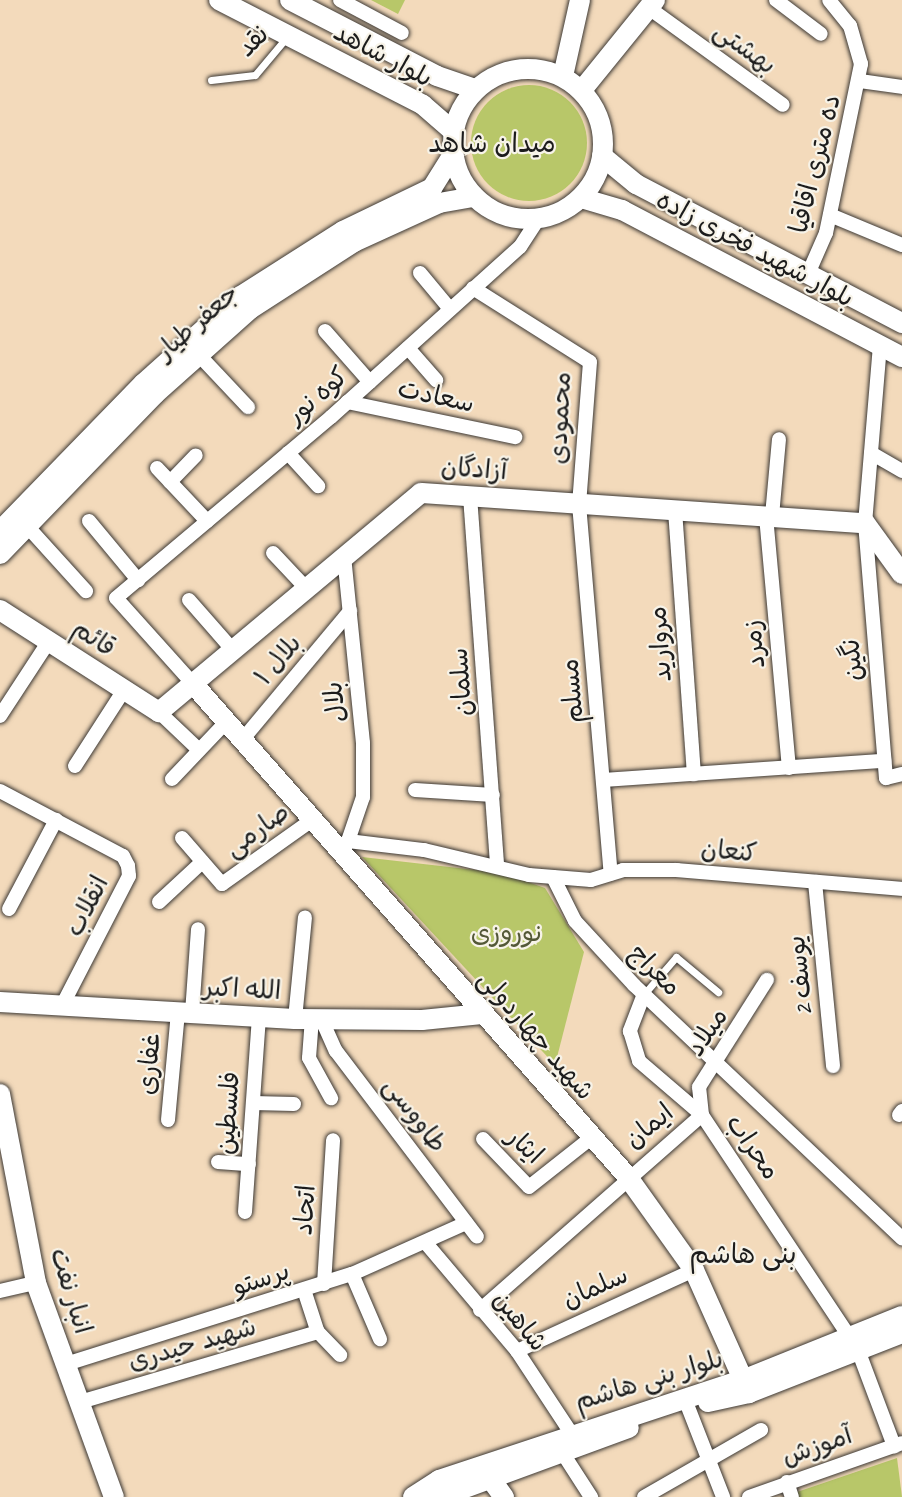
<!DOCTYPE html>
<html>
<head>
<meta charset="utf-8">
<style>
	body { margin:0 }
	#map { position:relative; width:902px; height:1497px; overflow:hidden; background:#f3dabb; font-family:Caveat,"Playpen Sans Arabic",sans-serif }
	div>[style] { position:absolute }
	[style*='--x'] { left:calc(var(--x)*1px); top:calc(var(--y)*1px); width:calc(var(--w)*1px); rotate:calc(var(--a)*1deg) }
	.green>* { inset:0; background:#b8c769 }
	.round { border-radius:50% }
	.roads { filter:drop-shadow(0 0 2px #3c3834) drop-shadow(0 0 2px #3c3834) }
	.lane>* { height:7px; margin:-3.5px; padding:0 3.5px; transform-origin:3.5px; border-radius:3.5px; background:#fff }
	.street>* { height:14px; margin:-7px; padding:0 7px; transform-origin:7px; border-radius:7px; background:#fff }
	.secondary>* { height:20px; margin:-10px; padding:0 10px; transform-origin:10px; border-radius:10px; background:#fff }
	.secondary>.ring { margin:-10px; padding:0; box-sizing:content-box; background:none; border:20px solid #fff; border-radius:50% }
	span { translate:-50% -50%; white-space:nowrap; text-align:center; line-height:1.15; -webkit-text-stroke:4.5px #f7f3e8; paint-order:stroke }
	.street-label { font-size:26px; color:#1c1c1c }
	.park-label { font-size:26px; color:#535837 }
	.neighbourhood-label { font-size:27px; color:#1c1c1c }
</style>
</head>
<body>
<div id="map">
	<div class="green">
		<i style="clip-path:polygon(371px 0,405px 0,398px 14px)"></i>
		<i class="round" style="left:471px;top:85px;width:116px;height:116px"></i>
		<i style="clip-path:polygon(362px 857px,502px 873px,545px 888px,584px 952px,555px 1065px)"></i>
		<i style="clip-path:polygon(897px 1458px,902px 1497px,799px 1497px,797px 1492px)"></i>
	</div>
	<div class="roads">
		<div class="lane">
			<i style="--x:211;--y:80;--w:44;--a:-6.5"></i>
			<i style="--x:255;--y:75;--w:48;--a:-50"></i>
			<i style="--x:644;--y:994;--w:49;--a:-49.1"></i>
			<i style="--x:676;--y:957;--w:55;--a:39.8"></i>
		</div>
		<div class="street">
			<i style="--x:340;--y:0;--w:70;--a:28"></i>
			<i style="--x:776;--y:0;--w:56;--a:37.1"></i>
			<i style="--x:649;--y:8;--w:165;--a:35.9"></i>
			<i style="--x:860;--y:81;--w:42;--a:8.1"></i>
			<i style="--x:830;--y:215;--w:78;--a:22.6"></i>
			<i style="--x:420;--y:273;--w:47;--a:50.2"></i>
			<i style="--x:808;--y:274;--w:45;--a:-66.3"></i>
			<i style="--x:826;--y:233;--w:173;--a:-78.3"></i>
			<i style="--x:861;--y:64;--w:40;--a:-106"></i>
			<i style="--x:850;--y:26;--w:33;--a:-129"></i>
			<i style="--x:473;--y:288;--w:138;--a:32.3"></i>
			<i style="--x:590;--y:362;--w:142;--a:94.4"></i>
			<i style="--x:579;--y:504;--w:371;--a:85.1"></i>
			<i style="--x:325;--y:331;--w:68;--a:48.6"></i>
			<i style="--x:880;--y:345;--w:179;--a:94.8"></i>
			<i style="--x:865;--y:523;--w:256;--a:85.3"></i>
			<i style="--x:886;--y:778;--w:16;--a:-14"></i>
			<i style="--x:408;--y:348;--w:43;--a:48.8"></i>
			<i style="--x:198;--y:354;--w:73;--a:46.7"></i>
			<i style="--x:347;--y:402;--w:172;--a:11.8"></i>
			<i style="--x:288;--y:453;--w:45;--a:47.7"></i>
			<i style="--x:871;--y:453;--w:36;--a:30"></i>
			<i style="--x:157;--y:468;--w:73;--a:46.7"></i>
			<i style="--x:170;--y:482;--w:37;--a:-46"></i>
			<i style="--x:470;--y:496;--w:370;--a:85.8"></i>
			<i style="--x:675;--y:510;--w:265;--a:85.9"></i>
			<i style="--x:766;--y:516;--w:253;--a:84.8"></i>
			<i style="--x:772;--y:516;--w:77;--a:-84.8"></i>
			<i style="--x:89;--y:521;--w:77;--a:50.3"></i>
			<i style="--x:27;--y:526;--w:88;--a:47.8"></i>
			<i style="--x:273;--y:553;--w:47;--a:46.7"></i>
			<i style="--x:344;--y:556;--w:188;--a:84.2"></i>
			<i style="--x:363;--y:743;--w:54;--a:90"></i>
			<i style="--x:363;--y:797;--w:46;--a:108.8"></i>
			<i style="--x:189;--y:600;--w:64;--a:48.8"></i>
			<i style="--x:195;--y:686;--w:118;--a:-131.9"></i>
			<i style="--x:116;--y:598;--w:281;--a:-40.1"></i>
			<i style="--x:331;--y:417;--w:254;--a:-42"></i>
			<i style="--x:520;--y:247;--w:35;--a:-57"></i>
			<i style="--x:159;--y:712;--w:55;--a:43.5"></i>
			<i style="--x:0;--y:716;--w:90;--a:-56.8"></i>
			<i style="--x:243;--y:739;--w:167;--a:-50.1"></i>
			<i style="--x:75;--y:766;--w:90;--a:-57.2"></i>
			<i style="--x:172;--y:779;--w:79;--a:-46.5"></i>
			<i style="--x:603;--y:780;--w:282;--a:-3.9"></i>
			<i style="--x:415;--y:790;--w:78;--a:3.7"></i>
			<i style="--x:0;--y:791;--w:139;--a:27.9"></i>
			<i style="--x:123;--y:856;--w:11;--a:63"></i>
			<i style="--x:128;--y:866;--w:10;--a:84"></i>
			<i style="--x:129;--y:876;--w:144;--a:117.3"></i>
			<i style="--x:182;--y:838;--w:61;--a:49"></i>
			<i style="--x:222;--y:884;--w:110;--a:-35.4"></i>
			<i style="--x:337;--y:848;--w:13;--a:-32"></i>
			<i style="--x:348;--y:841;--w:77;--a:6.8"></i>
			<i style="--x:424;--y:850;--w:108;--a:13.4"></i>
			<i style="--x:529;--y:875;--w:62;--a:4.6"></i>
			<i style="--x:591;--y:880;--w:34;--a:-17"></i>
			<i style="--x:623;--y:870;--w:54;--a:0"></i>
			<i style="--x:677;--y:870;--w:226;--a:4.8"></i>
			<i style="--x:553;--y:877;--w:49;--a:63.4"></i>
			<i style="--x:575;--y:921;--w:87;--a:47.3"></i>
			<i style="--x:634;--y:985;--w:369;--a:43.4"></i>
			<i style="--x:815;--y:882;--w:185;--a:84.4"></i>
			<i style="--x:159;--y:902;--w:59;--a:-42.9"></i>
			<i style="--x:9;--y:909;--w:101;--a:-62.2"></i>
			<i style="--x:644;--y:994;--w:40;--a:111"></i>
			<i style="--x:630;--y:1031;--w:31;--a:73"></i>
			<i style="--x:639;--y:1061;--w:83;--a:40.6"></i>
			<i style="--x:702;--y:1115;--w:264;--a:56.4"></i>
			<i style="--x:192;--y:1013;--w:84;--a:-85.9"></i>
			<i style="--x:312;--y:1018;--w:40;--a:94.3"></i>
			<i style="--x:309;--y:1058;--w:46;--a:61.2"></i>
			<i style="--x:321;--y:1018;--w:36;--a:66"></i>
			<i style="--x:336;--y:1051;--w:233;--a:52.8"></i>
			<i style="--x:295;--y:1019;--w:102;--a:-84.4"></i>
			<i style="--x:253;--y:1103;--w:41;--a:1.4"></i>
			<i style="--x:899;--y:1115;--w:5;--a:-53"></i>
			<i style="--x:168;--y:1120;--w:108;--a:-84.7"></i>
			<i style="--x:483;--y:1139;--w:66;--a:46.2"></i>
			<i style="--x:529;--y:1187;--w:79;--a:-38.3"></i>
			<i style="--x:218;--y:1162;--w:31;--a:4"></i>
			<i style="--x:245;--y:1212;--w:195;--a:-85.9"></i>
			<i style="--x:425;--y:1242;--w:143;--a:49.8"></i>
			<i style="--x:517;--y:1351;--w:98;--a:56.6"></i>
			<i style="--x:352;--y:1274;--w:71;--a:66.7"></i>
			<i style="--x:324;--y:1284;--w:144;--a:-86.4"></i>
			<i style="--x:0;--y:1291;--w:37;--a:-13"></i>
			<i style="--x:306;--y:1296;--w:38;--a:72"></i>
			<i style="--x:318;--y:1332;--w:32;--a:46"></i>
			<i style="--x:480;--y:1310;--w:295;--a:-41.3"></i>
			<i style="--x:702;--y:1115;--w:28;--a:-96"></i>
			<i style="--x:699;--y:1087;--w:127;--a:-57.6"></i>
			<i style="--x:858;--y:1350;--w:103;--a:69.4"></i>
			<i style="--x:517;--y:1351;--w:195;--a:-24.6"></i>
			<i style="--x:66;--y:1364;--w:300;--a:-17.5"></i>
			<i style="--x:352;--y:1274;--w:125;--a:-24.1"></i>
			<i style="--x:80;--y:1402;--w:248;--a:-16.4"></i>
			<i style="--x:688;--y:1407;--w:97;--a:68.7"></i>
			<i style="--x:562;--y:1452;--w:54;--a:57.2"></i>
			<i style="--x:787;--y:1482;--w:16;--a:72"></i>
			<i style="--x:644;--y:1497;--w:135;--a:-29.8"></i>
			<i style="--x:749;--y:1497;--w:162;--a:-19.4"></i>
		</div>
		<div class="secondary">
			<i style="--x:219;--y:0;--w:229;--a:27.2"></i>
			<i style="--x:423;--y:105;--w:40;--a:41"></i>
			<i style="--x:290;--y:0;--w:165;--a:27.3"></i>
			<i style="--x:437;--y:76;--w:40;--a:18.9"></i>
			<i class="ring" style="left:453px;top:69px;width:130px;height:130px"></i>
			<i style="--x:563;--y:76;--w:78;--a:-77.4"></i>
			<i style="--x:582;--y:90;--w:116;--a:-51"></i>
			<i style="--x:602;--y:156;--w:44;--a:39.5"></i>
			<i style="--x:636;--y:184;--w:300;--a:27.6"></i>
			<i style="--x:581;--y:198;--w:43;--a:16.3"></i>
			<i style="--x:622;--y:210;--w:316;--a:27.7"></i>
			<i style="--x:0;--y:531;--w:206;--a:-45.8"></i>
			<i style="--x:144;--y:383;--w:130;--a:-41.9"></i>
			<i style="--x:241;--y:296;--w:121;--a:-32.5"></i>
			<i style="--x:343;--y:231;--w:99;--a:-25.8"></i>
			<i style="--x:432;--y:188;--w:39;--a:-58"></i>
			<i style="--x:0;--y:554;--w:223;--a:-45.9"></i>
			<i style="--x:155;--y:394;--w:127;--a:-41.8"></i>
			<i style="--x:250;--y:309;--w:124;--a:-32.8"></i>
			<i style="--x:354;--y:242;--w:94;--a:-24.6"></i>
			<i style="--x:439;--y:203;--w:36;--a:-10"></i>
			<i style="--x:0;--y:610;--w:189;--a:32.7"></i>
			<i style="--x:159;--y:712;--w:341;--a:-39.9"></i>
			<i style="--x:421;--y:493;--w:445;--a:3.9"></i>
			<i style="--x:865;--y:523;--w:63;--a:54"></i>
			<i style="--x:195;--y:686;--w:653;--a:48.6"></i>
			<i style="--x:627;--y:1176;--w:115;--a:54.5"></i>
			<i style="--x:694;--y:1270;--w:135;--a:65.9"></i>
			<i style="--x:0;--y:1002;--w:295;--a:3.3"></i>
			<i style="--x:295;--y:1019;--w:127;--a:0.5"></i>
			<i style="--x:422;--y:1020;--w:60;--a:-5.7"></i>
			<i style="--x:0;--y:1094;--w:192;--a:79.2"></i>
			<i style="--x:36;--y:1283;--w:228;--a:70"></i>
			<i style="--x:708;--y:1402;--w:42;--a:-12.4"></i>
			<i style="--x:749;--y:1393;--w:164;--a:-21.4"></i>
			<i style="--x:490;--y:1478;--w:24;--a:54"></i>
			<i style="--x:413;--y:1497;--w:31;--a:-33"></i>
			<i style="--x:439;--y:1480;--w:322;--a:-18.3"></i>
			<i style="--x:745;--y:1379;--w:169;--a:-21.9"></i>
			<i style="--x:440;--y:1497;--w:201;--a:-20.1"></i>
		</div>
	</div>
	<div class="street-label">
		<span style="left:253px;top:41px;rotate:-45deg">نقد</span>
		<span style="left:745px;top:48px;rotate:36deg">بهشتی</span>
		<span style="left:383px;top:55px;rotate:28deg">بلوار شاهد</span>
		<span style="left:815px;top:164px;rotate:-76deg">ده متری اقاقیا</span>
		<span style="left:755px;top:249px;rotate:28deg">بلوار شهید فخری زاده</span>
		<span style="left:197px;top:322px;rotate:-41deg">جعفر طیار</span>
		<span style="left:317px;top:396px;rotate:-41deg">کوه نور</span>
		<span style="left:436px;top:396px;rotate:12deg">سعادت</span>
		<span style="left:560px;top:418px;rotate:-87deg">محمودی</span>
		<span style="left:474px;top:469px;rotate:4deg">آزادگان</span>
		<span style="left:94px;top:638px;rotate:33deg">قائم</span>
		<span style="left:660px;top:644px;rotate:-94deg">مروارید</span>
		<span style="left:754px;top:644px;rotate:-95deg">زمرد</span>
		<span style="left:278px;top:660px;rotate:-50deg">بلال ۱</span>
		<span style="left:852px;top:660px;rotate:-94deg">نگین</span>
		<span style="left:461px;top:682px;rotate:-94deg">سلمان</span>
		<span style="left:572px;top:691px;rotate:-95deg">مسلم</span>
		<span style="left:335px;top:702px;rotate:-96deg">بلال</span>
		<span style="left:257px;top:830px;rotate:-36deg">صارمی</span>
		<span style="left:729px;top:851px;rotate:5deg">کنعان</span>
		<span style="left:87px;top:906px;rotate:-63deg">انقلاب</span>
		<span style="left:655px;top:970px;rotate:45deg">معراج</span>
		<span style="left:800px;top:976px;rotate:-96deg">یوسف 2</span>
		<span style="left:242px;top:989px;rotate:3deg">الله اکبر</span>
		<span style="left:707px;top:1032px;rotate:-56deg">میلاد</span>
		<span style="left:536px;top:1035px;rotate:49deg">شهید چهاردولی</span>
		<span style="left:149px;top:1064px;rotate:-85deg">غفاری</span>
		<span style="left:228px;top:1113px;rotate:-86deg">فلسطین</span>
		<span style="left:415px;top:1115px;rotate:53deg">طاووسی</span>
		<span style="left:649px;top:1126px;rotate:-39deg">ایمان</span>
		<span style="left:525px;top:1146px;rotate:43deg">ایثار</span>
		<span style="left:753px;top:1147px;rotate:55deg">محراب</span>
		<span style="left:305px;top:1210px;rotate:-86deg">اتحاد</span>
		<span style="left:261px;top:1279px;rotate:-18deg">پرستو</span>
		<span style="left:595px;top:1287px;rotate:-24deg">سلمان</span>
		<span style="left:71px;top:1291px;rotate:73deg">انبار نفت</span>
		<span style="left:520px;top:1321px;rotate:51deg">شاهین</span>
		<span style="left:192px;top:1344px;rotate:-16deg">شهید حیدری</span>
		<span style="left:649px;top:1380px;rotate:-17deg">بلوار بنی هاشم</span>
		<span style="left:817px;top:1446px;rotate:-19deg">آموزش</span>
	</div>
	<div class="park-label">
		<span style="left:507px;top:933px">نوروزی</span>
	</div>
	<div class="neighbourhood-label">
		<span style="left:492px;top:144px">میدان شاهد</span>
		<span style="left:743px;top:1255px">بنی هاشم</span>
	</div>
</div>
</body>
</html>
